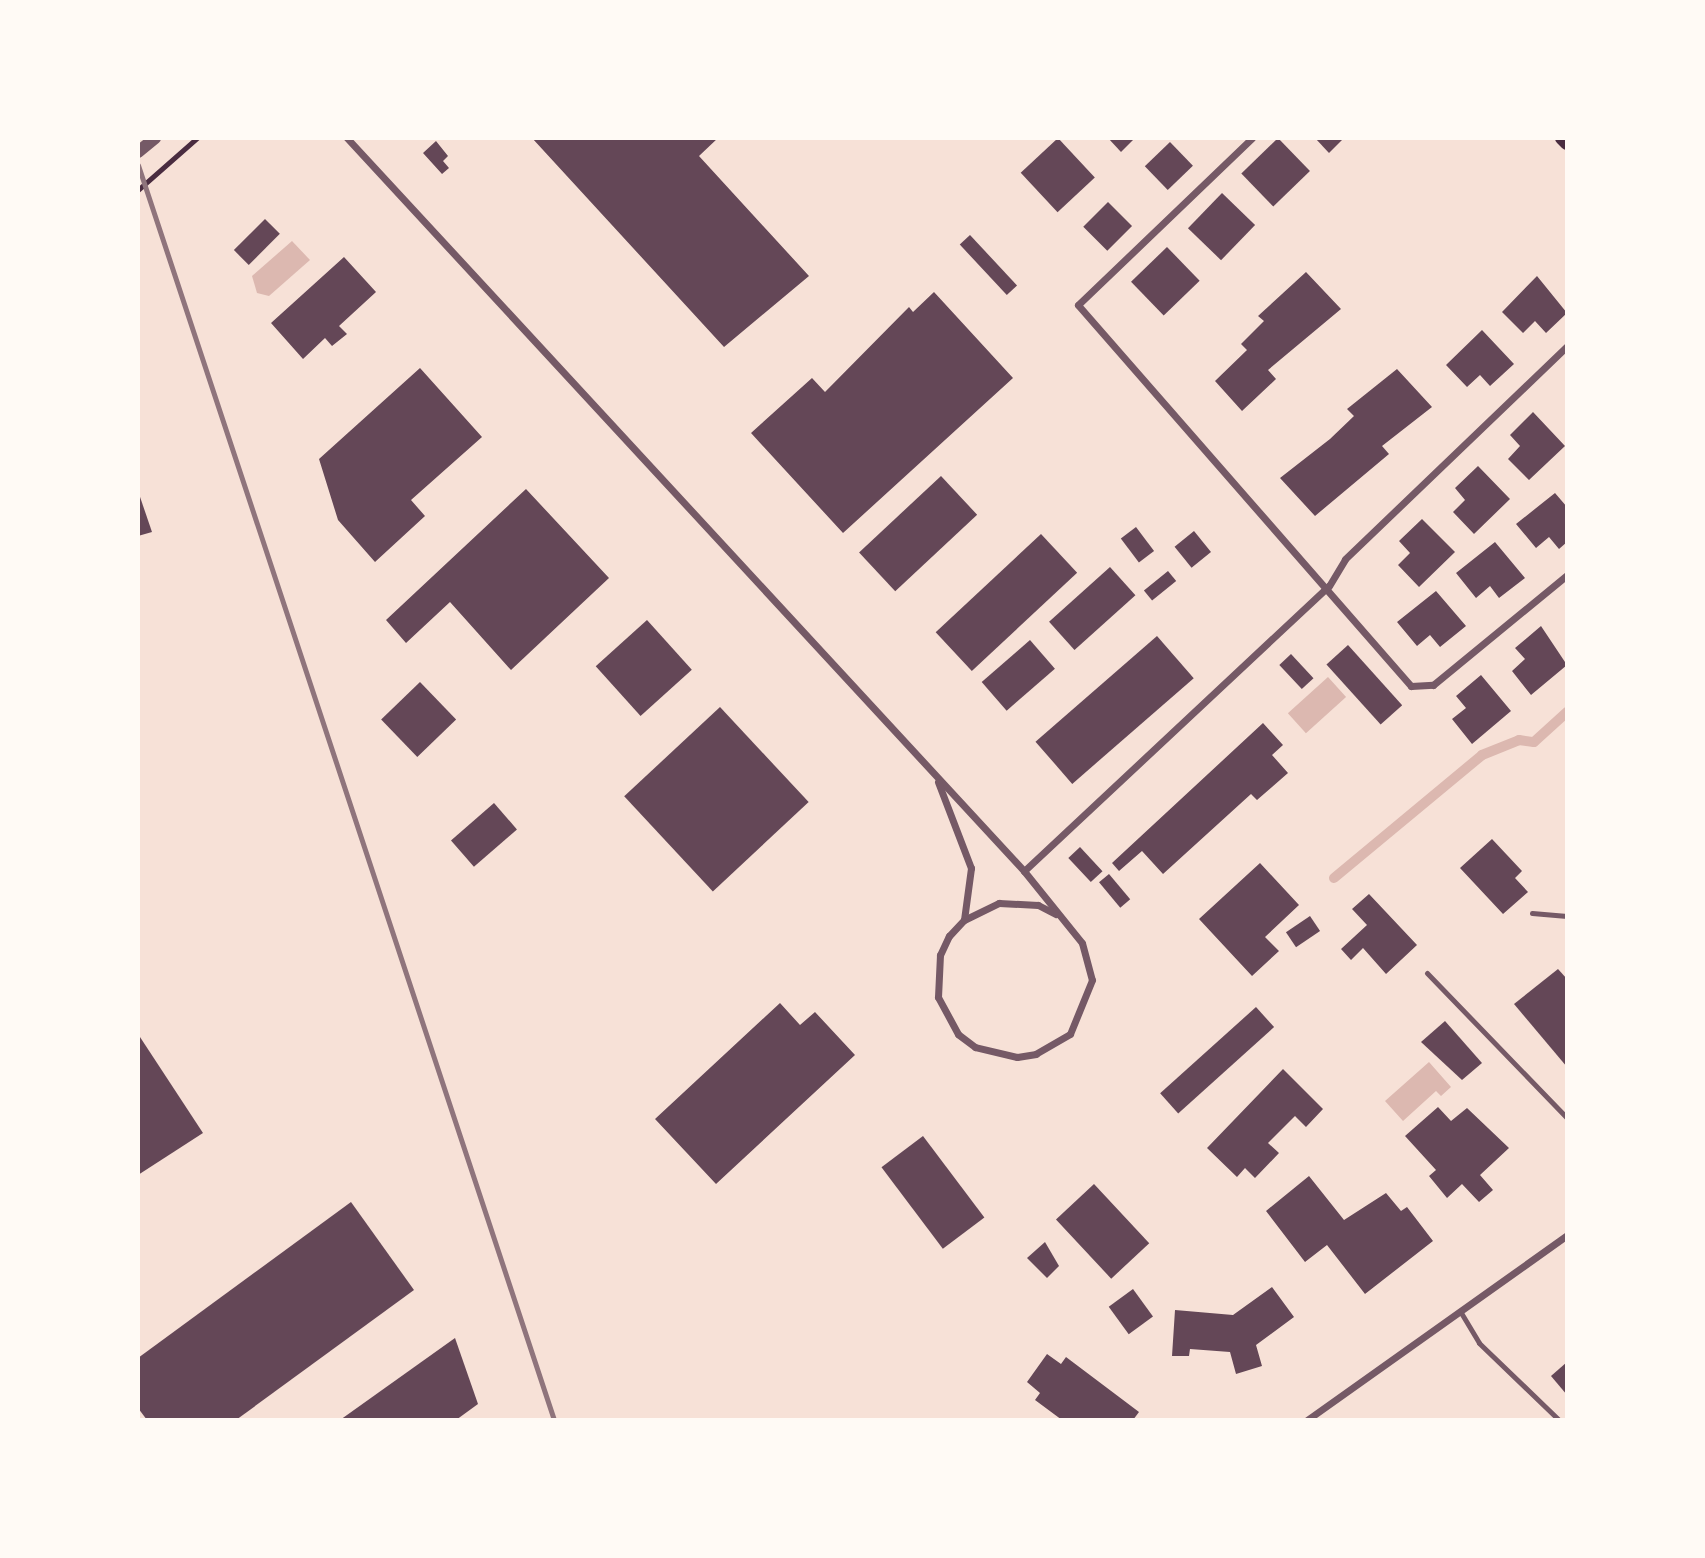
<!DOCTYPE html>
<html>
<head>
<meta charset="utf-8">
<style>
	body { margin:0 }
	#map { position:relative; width:1705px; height:1558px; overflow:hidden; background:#f7e1d7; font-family:"Fira Sans",sans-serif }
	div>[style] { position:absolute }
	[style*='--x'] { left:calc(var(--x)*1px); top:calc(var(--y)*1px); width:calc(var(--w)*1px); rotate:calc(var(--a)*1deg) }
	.water>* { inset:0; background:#dcb8b0; transform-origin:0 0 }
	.stream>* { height:10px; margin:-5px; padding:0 5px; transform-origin:5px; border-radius:5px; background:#dcb8b0 }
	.building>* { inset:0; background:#644757; transform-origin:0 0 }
	.path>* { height:4.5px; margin:-2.25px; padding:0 2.25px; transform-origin:2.25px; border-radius:2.25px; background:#4a2c40 }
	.service>* { height:5px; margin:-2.5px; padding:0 2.5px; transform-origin:2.5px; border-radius:2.5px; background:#755966 }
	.minor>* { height:7px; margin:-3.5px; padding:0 3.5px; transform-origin:3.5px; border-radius:3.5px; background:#755966 }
	.tertiary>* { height:12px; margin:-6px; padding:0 6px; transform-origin:6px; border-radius:6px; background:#755966 }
	.secondary>* { height:14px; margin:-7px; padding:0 7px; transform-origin:7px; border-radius:7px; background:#4a2c40 }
	.rail>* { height:5px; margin:-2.5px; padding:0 2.5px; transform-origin:2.5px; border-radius:2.5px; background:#8f747c }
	span { translate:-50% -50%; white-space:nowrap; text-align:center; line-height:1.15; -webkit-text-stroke:7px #fffaf5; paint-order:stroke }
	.frame { position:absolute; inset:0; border:140px solid #fffaf5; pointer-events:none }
</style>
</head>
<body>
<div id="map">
	<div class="water">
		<i style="clip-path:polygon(292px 241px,310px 260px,269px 296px,257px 293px,252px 276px)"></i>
		<i style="left:1328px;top:677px;width:27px;height:54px;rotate:48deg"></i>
		<i style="clip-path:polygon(1429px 1062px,1451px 1087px,1441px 1096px,1436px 1091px,1403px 1121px,1385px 1101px)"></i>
	</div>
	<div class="stream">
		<i style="--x:1334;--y:878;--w:192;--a:-39.7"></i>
		<i style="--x:1482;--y:755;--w:40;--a:-22"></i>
		<i style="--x:1519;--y:740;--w:15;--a:8"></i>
		<i style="--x:1534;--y:742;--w:45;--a:-42.3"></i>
	</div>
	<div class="building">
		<i style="clip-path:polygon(532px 138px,718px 138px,699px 156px,809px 276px,724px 347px)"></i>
		<i style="left:1058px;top:138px;width:54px;height:51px;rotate:47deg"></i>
		<i style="clip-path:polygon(1108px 138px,1135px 138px,1121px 152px)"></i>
		<i style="left:1278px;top:138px;width:46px;height:51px;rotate:46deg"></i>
		<i style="clip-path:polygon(1315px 138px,1344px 138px,1329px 153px)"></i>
		<i style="clip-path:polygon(436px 141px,448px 156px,443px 161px,449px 168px,442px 174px,423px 153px)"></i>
		<i style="left:1170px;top:142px;width:33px;height:35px;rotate:46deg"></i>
		<i style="left:1222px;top:193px;width:46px;height:49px;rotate:44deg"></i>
		<i style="left:1108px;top:202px;width:34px;height:35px;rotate:45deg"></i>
		<i style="left:265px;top:219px;width:21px;height:44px;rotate:45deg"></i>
		<i style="left:970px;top:235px;width:69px;height:14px;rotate:47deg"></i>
		<i style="left:1167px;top:247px;width:47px;height:50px;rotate:46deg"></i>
		<i style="clip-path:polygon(344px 257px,376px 292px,339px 326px,347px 334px,332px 346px,325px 338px,303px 359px,271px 323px)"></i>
		<i style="clip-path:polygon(1306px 272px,1341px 309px,1268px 370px,1276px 379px,1242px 411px,1215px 381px,1247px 350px,1241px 344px,1264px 321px,1258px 316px)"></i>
		<i style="clip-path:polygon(1537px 276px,1567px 313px,1546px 333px,1535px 321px,1523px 333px,1502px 312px)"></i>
		<i style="clip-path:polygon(934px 292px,1013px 378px,843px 533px,751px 433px,812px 378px,825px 392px,909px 307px,913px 312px)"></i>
		<i style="clip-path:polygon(1482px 330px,1514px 364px,1490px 386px,1480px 375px,1467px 387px,1446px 365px)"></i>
		<i style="clip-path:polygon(420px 368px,482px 437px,411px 500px,425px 516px,375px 562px,338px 520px,319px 459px)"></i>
		<i style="clip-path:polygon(1397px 369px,1432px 407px,1382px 446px,1389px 454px,1315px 516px,1280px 478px,1330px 439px,1354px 416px,1347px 409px)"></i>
		<i style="clip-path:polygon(1533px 412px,1565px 446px,1529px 480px,1508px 459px,1520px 446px,1510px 435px)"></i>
		<i style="clip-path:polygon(1478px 466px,1510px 499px,1474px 534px,1453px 512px,1465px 500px,1455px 488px)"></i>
		<i style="left:941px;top:476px;width:53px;height:112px;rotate:47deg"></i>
		<i style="clip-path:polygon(526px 489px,609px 578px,511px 670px,450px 602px,406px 643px,386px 620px)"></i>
		<i style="clip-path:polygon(138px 491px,152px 532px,138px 536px)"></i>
		<i style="clip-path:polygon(1555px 493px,1567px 507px,1567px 542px,1559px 549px,1549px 537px,1536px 548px,1516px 524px)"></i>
		<i style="clip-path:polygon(1422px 519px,1455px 552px,1419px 587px,1398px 565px,1410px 553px,1399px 541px)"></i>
		<i style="left:1136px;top:527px;width:30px;height:19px;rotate:53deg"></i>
		<i style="left:1194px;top:531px;width:27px;height:25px;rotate:51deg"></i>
		<i style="left:1041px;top:534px;width:53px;height:144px;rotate:47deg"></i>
		<i style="clip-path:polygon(1495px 542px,1525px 578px,1499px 598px,1490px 586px,1476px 598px,1456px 573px)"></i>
		<i style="left:1110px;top:567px;width:38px;height:82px;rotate:48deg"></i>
		<i style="left:1168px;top:571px;width:13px;height:31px;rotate:51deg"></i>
		<i style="clip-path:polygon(1436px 591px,1466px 626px,1440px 647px,1430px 635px,1417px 646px,1397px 622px)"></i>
		<i style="left:647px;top:620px;width:67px;height:69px;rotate:48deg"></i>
		<i style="clip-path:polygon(1541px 626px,1567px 665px,1531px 695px,1512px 671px,1525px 659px,1515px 648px)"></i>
		<i style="left:1157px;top:636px;width:56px;height:161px;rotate:49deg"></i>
		<i style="left:1030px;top:640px;width:38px;height:64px;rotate:49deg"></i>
		<i style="left:1348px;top:645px;width:81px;height:29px;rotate:48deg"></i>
		<i style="left:1291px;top:654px;width:33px;height:16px;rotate:47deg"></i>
		<i style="clip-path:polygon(1481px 675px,1511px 711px,1472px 744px,1452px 719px,1466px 708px,1456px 696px)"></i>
		<i style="left:420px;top:682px;width:52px;height:54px;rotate:46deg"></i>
		<i style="left:720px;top:707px;width:130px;height:131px;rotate:47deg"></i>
		<i style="clip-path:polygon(1263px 723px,1283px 745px,1272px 755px,1288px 773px,1257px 800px,1251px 794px,1163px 874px,1142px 851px,1119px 871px,1112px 863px)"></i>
		<i style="left:494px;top:803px;width:35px;height:57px;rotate:49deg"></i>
		<i style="clip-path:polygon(1492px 839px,1522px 871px,1515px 878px,1528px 892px,1503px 914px,1460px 868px)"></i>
		<i style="left:1080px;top:847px;width:33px;height:16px;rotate:47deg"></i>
		<i style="clip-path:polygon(1260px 863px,1299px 905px,1265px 937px,1279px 951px,1252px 976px,1199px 919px)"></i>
		<i style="left:1109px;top:874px;width:33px;height:13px;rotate:50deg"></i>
		<i style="clip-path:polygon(1369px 894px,1417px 945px,1386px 974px,1363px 948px,1351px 960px,1341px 949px,1367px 925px,1352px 909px)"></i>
		<i style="left:1310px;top:916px;width:18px;height:29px;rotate:56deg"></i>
		<i style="clip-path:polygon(1558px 969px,1567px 979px,1567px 1067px,1514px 1004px)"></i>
		<i style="clip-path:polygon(780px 1003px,800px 1025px,815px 1012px,855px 1055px,716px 1184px,655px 1119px)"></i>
		<i style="left:1256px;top:1007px;width:27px;height:129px;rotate:48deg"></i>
		<i style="clip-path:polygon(1445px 1021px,1482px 1063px,1462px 1080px,1421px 1042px)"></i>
		<i style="clip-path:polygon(138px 1034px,203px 1133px,138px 1175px)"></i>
		<i style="clip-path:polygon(1283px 1069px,1323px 1109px,1306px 1127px,1295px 1116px,1268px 1143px,1279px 1153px,1255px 1178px,1245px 1168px,1237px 1177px,1207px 1148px)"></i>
		<i style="clip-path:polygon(1438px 1107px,1451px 1121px,1467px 1108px,1509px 1148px,1480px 1175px,1493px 1190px,1479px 1202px,1462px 1184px,1447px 1198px,1429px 1176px,1436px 1170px,1405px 1136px)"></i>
		<i style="left:923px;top:1136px;width:102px;height:52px;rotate:53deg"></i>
		<i style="clip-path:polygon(1309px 1176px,1344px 1220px,1386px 1193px,1401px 1211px,1407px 1207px,1433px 1241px,1365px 1294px,1327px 1245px,1305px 1262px,1266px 1211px)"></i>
		<i style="left:1094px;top:1184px;width:81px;height:52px;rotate:47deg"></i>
		<i style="clip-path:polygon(351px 1202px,414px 1290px,236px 1420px,147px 1420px,138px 1408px,138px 1358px)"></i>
		<i style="clip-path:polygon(1045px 1242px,1059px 1266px,1047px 1278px,1027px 1258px)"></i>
		<i style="clip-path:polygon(1272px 1287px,1294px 1317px,1256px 1345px,1262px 1366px,1236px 1374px,1230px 1352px,1190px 1349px,1189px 1356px,1172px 1356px,1175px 1310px,1233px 1315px)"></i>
		<i style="left:1133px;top:1289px;width:34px;height:30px;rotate:54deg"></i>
		<i style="clip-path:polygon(455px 1338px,478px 1404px,456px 1420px,340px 1420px)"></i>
		<i style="clip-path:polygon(1047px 1354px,1061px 1364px,1066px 1357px,1139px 1412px,1133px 1420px,1062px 1420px,1035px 1400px,1040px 1393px,1027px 1382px)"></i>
		<i style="clip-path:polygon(1567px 1362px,1567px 1395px,1551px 1376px)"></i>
	</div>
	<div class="path">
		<i style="--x:138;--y:190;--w:79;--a:-41.4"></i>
	</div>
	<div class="service">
		<i style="--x:1532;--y:913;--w:35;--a:5"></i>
		<i style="--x:1427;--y:973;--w:202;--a:46"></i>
		<i style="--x:1460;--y:1311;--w:37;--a:59"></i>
		<i style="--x:1479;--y:1343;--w:111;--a:43.9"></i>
	</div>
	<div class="minor">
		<i style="--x:347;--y:138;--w:998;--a:47.27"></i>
		<i style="--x:1024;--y:871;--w:92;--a:51.1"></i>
		<i style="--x:1082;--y:943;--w:38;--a:75"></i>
		<i style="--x:1092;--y:980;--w:58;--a:112.2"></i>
		<i style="--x:1070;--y:1034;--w:39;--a:150"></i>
		<i style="--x:1036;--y:1054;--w:19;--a:171"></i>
		<i style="--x:1017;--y:1057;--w:43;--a:-166.6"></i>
		<i style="--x:975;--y:1047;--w:21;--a:-143"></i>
		<i style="--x:958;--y:1034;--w:42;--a:-118.4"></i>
		<i style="--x:938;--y:997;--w:42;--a:-87.3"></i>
		<i style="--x:940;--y:955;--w:21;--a:-65"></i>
		<i style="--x:949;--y:936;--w:22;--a:-47"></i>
		<i style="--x:964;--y:920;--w:39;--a:-26"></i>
		<i style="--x:999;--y:903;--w:39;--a:3"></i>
		<i style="--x:1038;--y:905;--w:20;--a:27"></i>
		<i style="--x:1252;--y:138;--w:241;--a:136.2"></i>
		<i style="--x:1078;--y:305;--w:506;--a:48.85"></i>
		<i style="--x:1411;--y:686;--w:22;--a:-3"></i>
		<i style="--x:1433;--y:685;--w:173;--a:-39.4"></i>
		<i style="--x:938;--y:782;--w:92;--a:69"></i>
		<i style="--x:971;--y:868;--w:52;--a:97.7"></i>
		<i style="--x:1024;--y:871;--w:417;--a:-43.1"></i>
		<i style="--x:1329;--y:586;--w:31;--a:-59"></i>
		<i style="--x:1345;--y:559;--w:308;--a:-43.8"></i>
		<i style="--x:1307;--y:1420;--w:319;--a:-35.4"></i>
	</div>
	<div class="tertiary">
		<i style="--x:138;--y:152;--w:22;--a:-39"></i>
	</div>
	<div class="secondary">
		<i style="--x:1562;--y:138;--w:7;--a:45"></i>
	</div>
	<div class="rail">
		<i style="--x:138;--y:165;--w:1322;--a:71.66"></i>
	</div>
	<div class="frame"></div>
</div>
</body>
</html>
